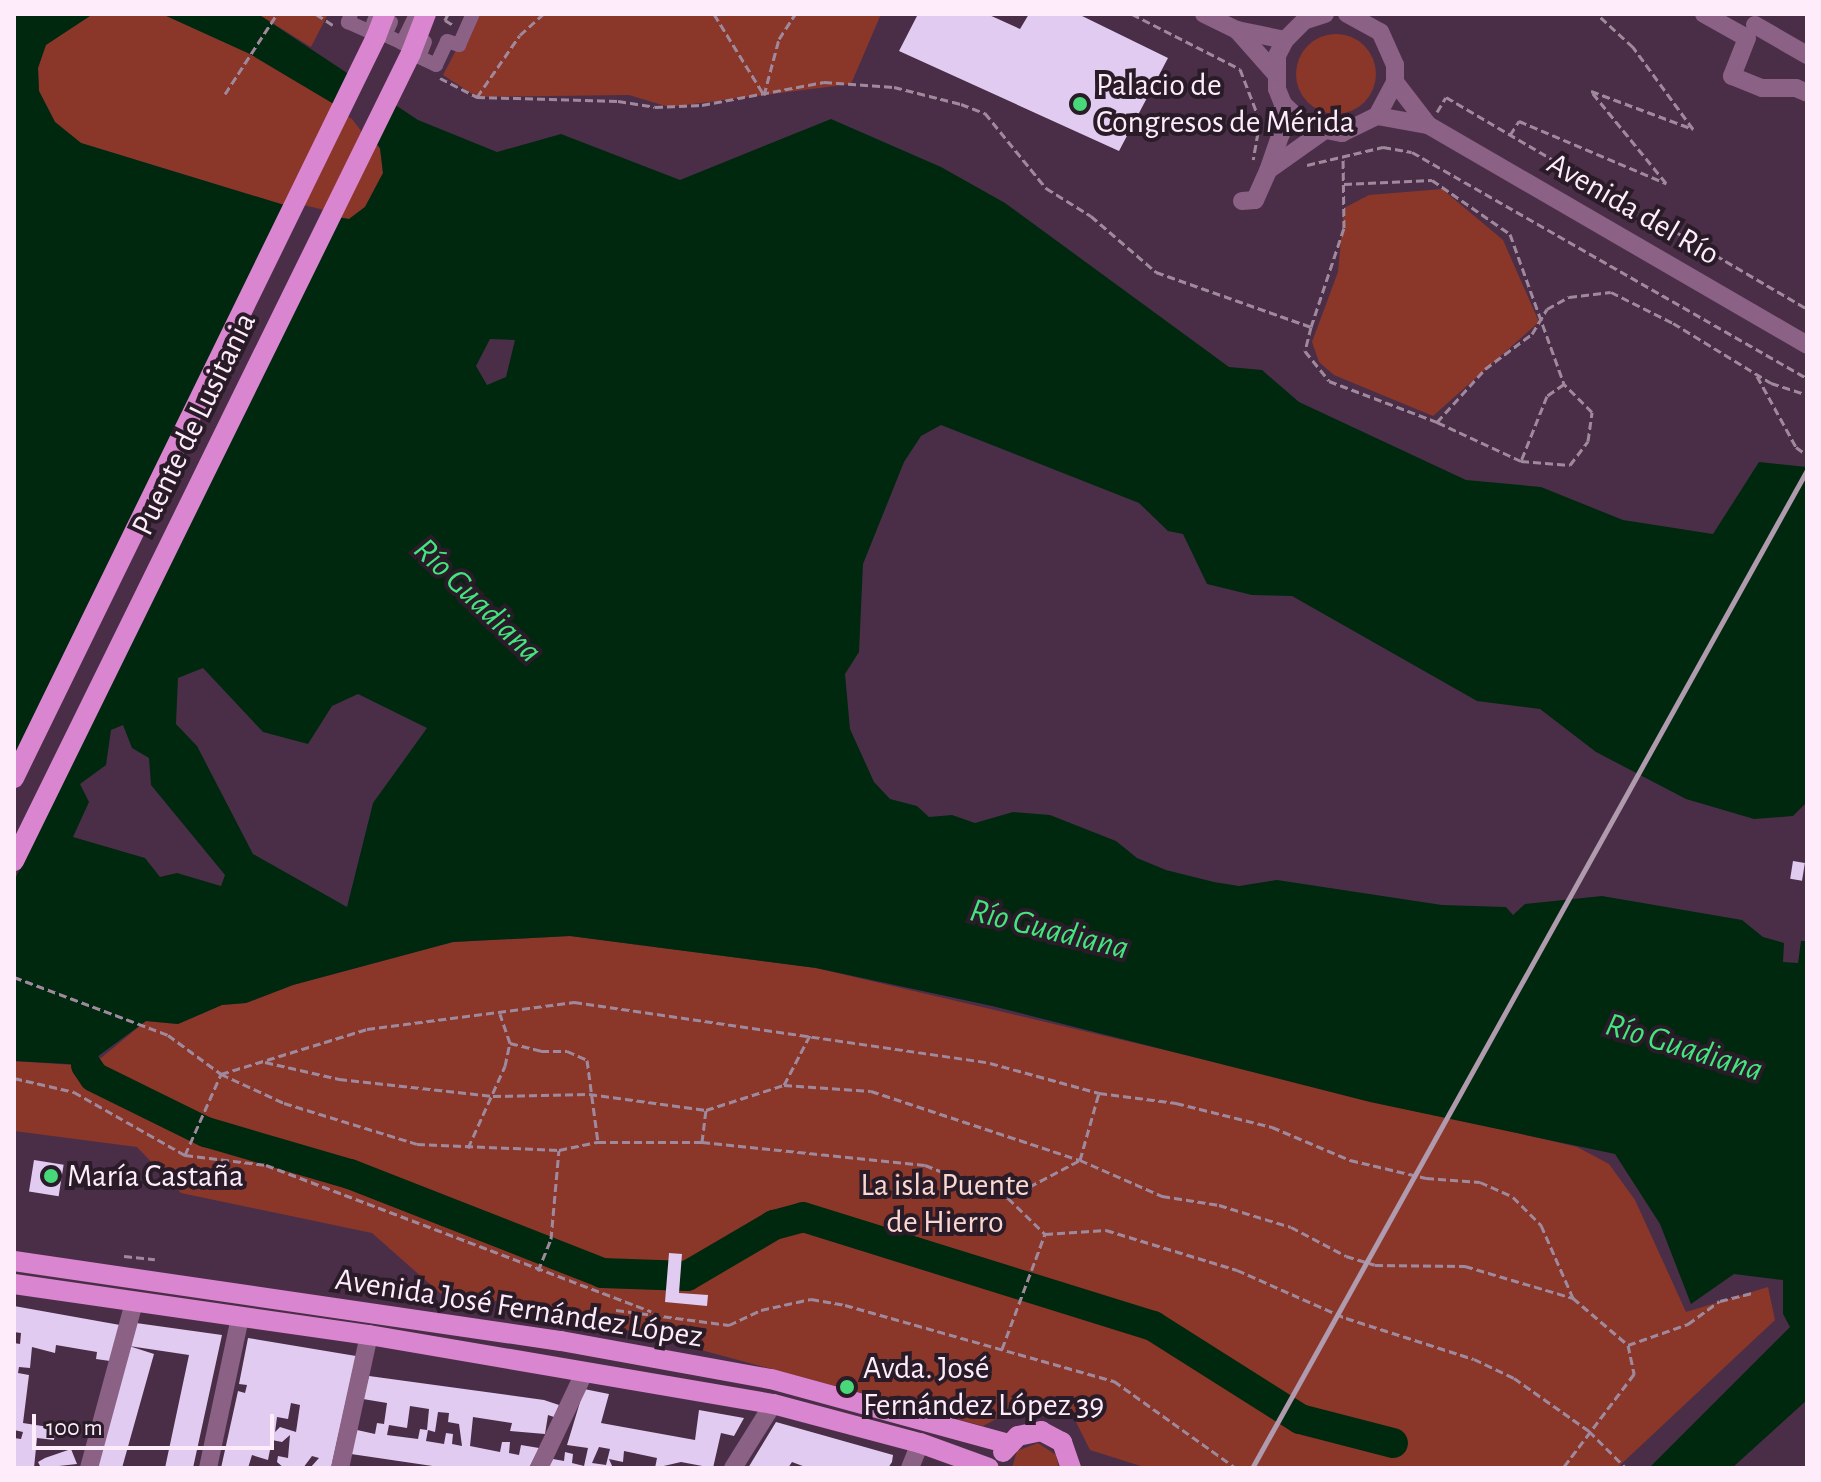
<!DOCTYPE html>
<html>
<head>
<meta charset="utf-8">
<style>
	body { margin:0 }
	#map { position:relative; width:1821px; height:1482px; overflow:hidden; background:#4a2e47; font-family:"Alegreya Sans",sans-serif }
	div>[style] { position:absolute }
	[style*='--x'] { left:calc(var(--x)*1px); top:calc(var(--y)*1px); width:calc(var(--w)*1px); rotate:calc(var(--a)*1deg) }
	.green>* { inset:0; background:#8a372a }
	.round { border-radius:50% }
	.water>* { inset:0; background:#00280e }
	.pier>* { inset:0; background:#4a2e47 }
	.river>* { height:30px; margin:-15px; padding:0 15px; transform-origin:15px; border-radius:15px; background:#00280e }
	.building>* { inset:0; background:#e1cbf1; transform-origin:0 0 }
	.path>* { height:3px; margin-top:-1.5px; transform-origin:0; background:repeating-linear-gradient(90deg,#a0899d 0 8px,transparent 0 12px) }
	.pedestrian>* { height:14px; margin:-7px; padding:0 7px; transform-origin:7px; border-radius:7px; background:#8b6185 }
	.minor>* { height:18px; margin:-9px; padding:0 9px; transform-origin:9px; border-radius:9px; background:#8b6185 }
	.primary>* { height:20px; margin:-10px; padding:0 10px; transform-origin:10px; border-radius:10px; background:#da85d0 }
	.rail>* { height:5px; margin:-2.5px; padding:0 2.5px; transform-origin:2.5px; border-radius:2.5px; background:#b09aad }
	.primary-bridge>* { height:20px; margin:-10px; padding:0 10px; transform-origin:10px; border-radius:10px; background:#da85d0 }
	.dots>* { width:22px; height:22px; translate:-50% -50%; box-sizing:border-box; border:4px solid #291b27; border-radius:50% }
	span { translate:-50% -50%; white-space:nowrap; text-align:center; line-height:1.15; -webkit-text-stroke:8px #291b27; paint-order:stroke }
	.poi-label { font-size:32px; color:#feecfb }
	.left { translate:0 -50%; text-align:left }
	.street-label { font-size:32px; color:#feecfb }
	.park-label { font-size:32px; color:#fad8d1 }
	.water-label { font-size:34px; color:#42e67e; font-style:italic }
	.frame { position:absolute; inset:0; border:16px solid #feecfb; pointer-events:none }
	.scale { position:absolute; left:32px; top:1414px; width:242px; height:36px; box-sizing:border-box; border:4px solid #feecfb; border-top:0; padding-left:10px; font-size:24px; line-height:28px; white-space:nowrap; color:#feecfb; -webkit-text-stroke:6px #291b27; paint-order:stroke }
</style>
</head>
<body>
<div id="map">
	<div class="green">
		<i style="clip-path:polygon(93px 14px,162px 14px,250px 54px,354px 116px,380px 149px,383px 173px,365px 207px,349px 219px,307px 212px,81px 143px,55px 122px,39px 91px,38px 68px,45px 45px)"></i>
		<i style="clip-path:polygon(258px 14px,328px 14px,311px 47px)"></i>
		<i style="clip-path:polygon(475px 14px,543px 16px,881px 14px,851px 84px,669px 107px,629px 95px,477px 97px,443px 75px)"></i>
		<i class="round" style="left:1296px;top:34px;width:80px;height:80px"></i>
		<i style="clip-path:polygon(1442px 189px,1503px 240px,1539px 322px,1433px 416px,1334px 375px,1319px 362px,1312px 342px,1338px 272px,1344px 208px,1369px 195px)"></i>
		<i style="clip-path:polygon(570px 936px,816px 968px,1577px 1147px,1609px 1164px,1635px 1200px,1686px 1312px,1768px 1287px,1775px 1320px,1617px 1468px,1147px 1468px,1090px 1450px,1074px 1418px,1019px 1407px,983px 1426px,542px 1307px,441px 1294px,372px 1233px,181px 1193px,137px 1147px,14px 1131px,14px 1061px,73px 1065px,101px 1058px,146px 1021px,178px 1024px,222px 1005px,246px 1003px,293px 985px,453px 942px)"></i>
		<i style="clip-path:polygon(1038px 1443px,1056px 1455px,1059px 1468px,1012px 1468px,1017px 1451px)"></i>
	</div>
	<div class="water">
		<i style="clip-path:polygon(evenodd,14px 14px,93px 14px,46px 45px,38px 68px,39px 91px,55px 122px,81px 143px,307px 212px,349px 219px,365px 207px,383px 173px,380px 148px,354px 116px,250px 54px,162px 14px,258px 14px,418px 120px,497px 152px,561px 134px,680px 180px,831px 119px,941px 167px,1005px 203px,1229px 367px,1262px 370px,1299px 402px,1466px 480px,1541px 487px,1623px 520px,1713px 534px,1759px 462px,1807px 467px,1807px 802px,1793px 816px,1754px 819px,1686px 799px,1596px 752px,1540px 709px,1477px 701px,1292px 596px,1252px 595px,1207px 584px,1183px 534px,1168px 531px,1139px 503px,941px 425px,921px 436px,904px 462px,863px 564px,859px 652px,845px 674px,850px 729px,874px 782px,890px 799px,917px 806px,929px 817px,952px 815px,975px 823px,1013px 812px,1050px 815px,1116px 841px,1137px 858px,1166px 870px,1214px 882px,1239px 886px,1277px 880px,1442px 905px,1506px 907px,1513px 915px,1525px 904px,1602px 896px,1742px 920px,1763px 937px,1784px 943px,1783px 962px,1798px 963px,1801px 941px,1807px 941px,1807px 1400px,1732px 1468px,1649px 1468px,1790px 1327px,1783px 1314px,1783px 1280px,1734px 1274px,1691px 1304px,1660px 1224px,1615px 1154px,1370px 1102px,992px 1006px,816px 968px,570px 936px,453px 942px,293px 985px,246px 1003px,222px 1005px,178px 1024px,146px 1021px,86px 1065px,14px 1061px,14px 14px,490px 339px,515px 340px,506px 377px,487px 385px,476px 366px,490px 339px,14px 14px,203px 668px,263px 732px,308px 744px,332px 706px,358px 694px,427px 728px,373px 803px,347px 907px,253px 854px,197px 746px,176px 724px,178px 678px,203px 668px,14px 14px,123px 725px,132px 748px,149px 758px,151px 785px,225px 875px,221px 886px,177px 873px,160px 877px,145px 858px,73px 837px,89px 802px,80px 784px,106px 765px,111px 730px,123px 725px)"></i>
	</div>
	<div class="pier">
		<i style="clip-path:polygon(351px 69px,397px 101px,374px 148px,352px 119px,332px 107px)"></i>
		<i style="clip-path:polygon(286px 201px,342px 214px,14px 881px,14px 755px)"></i>
	</div>
	<div class="river">
		<i style="--x:86;--y:1065;--w:14;--a:56"></i>
		<i style="--x:94;--y:1077;--w:125;--a:26.2"></i>
		<i style="--x:206;--y:1132;--w:150;--a:16.3"></i>
		<i style="--x:350;--y:1174;--w:271;--a:21.4"></i>
		<i style="--x:602;--y:1273;--w:85;--a:2"></i>
		<i style="--x:687;--y:1276;--w:101;--a:-30.4"></i>
		<i style="--x:774;--y:1225;--w:30;--a:-15"></i>
		<i style="--x:803;--y:1217;--w:367;--a:17.3"></i>
		<i style="--x:1153;--y:1326;--w:174;--a:32.3"></i>
		<i style="--x:1300;--y:1419;--w:96;--a:14.5"></i>
	</div>
	<div class="building">
		<i style="clip-path:polygon(918px 14px,987px 14px,1020px 29px,1029px 14px,1078px 14px,1168px 58px,1119px 151px,899px 51px)"></i>
		<i style="left:1793px;top:861px;width:12px;height:18px;rotate:9deg"></i>
		<i style="left:34px;top:1160px;width:30px;height:32px;rotate:9deg"></i>
		<i style="clip-path:polygon(669px 1253px,682px 1254px,679px 1293px,708px 1295px,707px 1306px,665px 1302px)"></i>
		<i style="clip-path:polygon(14px 1306px,120px 1325px,110px 1361px,96px 1359px,97px 1352px,56px 1345px,55px 1353px,32px 1347px,30px 1368px,19px 1367px,18px 1373px,29px 1375px,23px 1423px,55px 1428px,54px 1440px,37px 1438px,34px 1468px,14px 1468px,14px 1438px,21px 1439px,23px 1432px,14px 1430px,14px 1343px,20px 1344px,21px 1333px,14px 1332px)"></i>
		<i style="clip-path:polygon(136px 1323px,222px 1335px,193px 1468px,165px 1468px,189px 1355px,129px 1346px,154px 1354px,122px 1468px,95px 1468px,129px 1346px)"></i>
		<i style="clip-path:polygon(evenodd,248px 1338px,356px 1356px,331px 1468px,310px 1468px,319px 1458px,312px 1456px,303px 1468px,284px 1468px,277px 1462px,278px 1456px,288px 1458px,290px 1435px,282px 1442px,272px 1440px,268px 1460px,252px 1455px,248px 1468px,221px 1468px,238px 1391px,245px 1393px,247px 1385px,239px 1384px,248px 1338px,291px 1403px,300px 1405px,296px 1432px,280px 1427px,275px 1432px,277px 1417px,288px 1419px,291px 1403px)"></i>
		<i style="clip-path:polygon(evenodd,369px 1376px,544px 1400px,559px 1405px,554px 1417px,548px 1415px,545px 1434px,510px 1431px,512px 1423px,473px 1417px,470px 1446px,500px 1452px,502px 1442px,510px 1442px,509px 1453px,519px 1455px,521px 1445px,539px 1448px,529px 1468px,446px 1468px,351px 1454px,357px 1430px,375px 1434px,377px 1423px,384px 1424px,387px 1403px,363px 1399px,369px 1376px,410px 1406px,429px 1409px,427px 1430px,420px 1429px,418px 1439px,387px 1435px,389px 1425px,407px 1428px,410px 1406px,369px 1376px,438px 1412px,449px 1413px,448px 1422px,459px 1424px,462px 1446px,452px 1444px,453px 1434px,446px 1433px,444px 1444px,426px 1441px,428px 1430px,435px 1432px,438px 1412px)"></i>
		<i style="clip-path:polygon(evenodd,584px 1389px,609px 1394px,601px 1423px,695px 1440px,699px 1410px,744px 1418px,734px 1436px,721px 1433px,713px 1468px,681px 1462px,655px 1468px,657px 1458px,624px 1451px,623px 1462px,609px 1459px,613px 1468px,548px 1468px,553px 1459px,564px 1461px,565px 1452px,573px 1454px,572px 1463px,584px 1466px,588px 1448px,567px 1445px,584px 1389px,599px 1447px,610px 1449px,606px 1465px,592px 1463px,599px 1447px)"></i>
		<i style="clip-path:polygon(776px 1422px,893px 1455px,892px 1462px,888px 1468px,808px 1468px,792px 1462px,788px 1468px,748px 1468px)"></i>
		<i style="clip-path:polygon(71px 1449px,77px 1464px,41px 1468px,38px 1462px,45px 1458px)"></i>
	</div>
	<div class="path">
		<i style="--x:316;--y:14;--w:20;--a:33"></i>
		<i style="--x:448;--y:14;--w:7;--a:117"></i>
		<i style="--x:445;--y:20;--w:9;--a:32"></i>
		<i style="--x:714;--y:14;--w:95;--a:58.3"></i>
		<i style="--x:1132;--y:14;--w:121;--a:27"></i>
		<i style="--x:1240;--y:69;--w:56;--a:69"></i>
		<i style="--x:1260;--y:121;--w:39;--a:100"></i>
		<i style="--x:440;--y:78;--w:42;--a:27.2"></i>
		<i style="--x:477;--y:97;--w:141;--a:1.6"></i>
		<i style="--x:618;--y:101;--w:37;--a:9"></i>
		<i style="--x:655;--y:107;--w:47;--a:-2.4"></i>
		<i style="--x:702;--y:105;--w:124;--a:-10.7"></i>
		<i style="--x:824;--y:82;--w:70;--a:4.1"></i>
		<i style="--x:894;--y:87;--w:69;--a:14.2"></i>
		<i style="--x:961;--y:104;--w:26;--a:21"></i>
		<i style="--x:985;--y:113;--w:97;--a:50.9"></i>
		<i style="--x:1046;--y:188;--w:53;--a:31.9"></i>
		<i style="--x:1091;--y:216;--w:86;--a:40.7"></i>
		<i style="--x:1156;--y:272;--w:164;--a:19.5"></i>
		<i style="--x:1311;--y:327;--w:25;--a:104"></i>
		<i style="--x:1305;--y:351;--w:38;--a:51"></i>
		<i style="--x:1329;--y:381;--w:116;--a:20.8"></i>
		<i style="--x:1437;--y:422;--w:72;--a:-47.8"></i>
		<i style="--x:1485;--y:369;--w:59;--a:-36.7"></i>
		<i style="--x:1532;--y:334;--w:29;--a:-59"></i>
		<i style="--x:1547;--y:309;--w:25;--a:-29"></i>
		<i style="--x:1569;--y:297;--w:42;--a:-6.8"></i>
		<i style="--x:1611;--y:292;--w:69;--a:26.6"></i>
		<i style="--x:1673;--y:323;--w:115;--a:31.5"></i>
		<i style="--x:1771;--y:383;--w:38;--a:18"></i>
		<i style="--x:225;--y:94;--w:95;--a:-57"></i>
		<i style="--x:764;--y:95;--w:58;--a:-75"></i>
		<i style="--x:779;--y:39;--w:30;--a:-57"></i>
		<i style="--x:477;--y:97;--w:75;--a:-55.3"></i>
		<i style="--x:520;--y:35;--w:31;--a:-42"></i>
		<i style="--x:1437;--y:112;--w:17;--a:-59"></i>
		<i style="--x:1446;--y:97;--w:419;--a:30.4"></i>
		<i style="--x:1510;--y:135;--w:17;--a:-57"></i>
		<i style="--x:1519;--y:121;--w:160;--a:22.9"></i>
		<i style="--x:1666;--y:183;--w:119;--a:-129.2"></i>
		<i style="--x:1591;--y:91;--w:109;--a:20.4"></i>
		<i style="--x:1693;--y:129;--w:102;--a:-126.2"></i>
		<i style="--x:1633;--y:47;--w:49;--a:-137.5"></i>
		<i style="--x:1307;--y:165;--w:78;--a:-13.3"></i>
		<i style="--x:1383;--y:147;--w:29;--a:10"></i>
		<i style="--x:1412;--y:152;--w:455;--a:29.8"></i>
		<i style="--x:1344;--y:184;--w:88;--a:-2.6"></i>
		<i style="--x:1432;--y:180;--w:95;--a:34.7"></i>
		<i style="--x:1510;--y:234;--w:159;--a:70.2"></i>
		<i style="--x:1564;--y:384;--w:21;--a:145"></i>
		<i style="--x:1547;--y:396;--w:70;--a:111.8"></i>
		<i style="--x:1521;--y:461;--w:93;--a:-155.1"></i>
		<i style="--x:1311;--y:327;--w:104;--a:-71.6"></i>
		<i style="--x:1344;--y:228;--w:71;--a:-90.8"></i>
		<i style="--x:1757;--y:376;--w:81;--a:61.2"></i>
		<i style="--x:1796;--y:447;--w:14;--a:36"></i>
		<i style="--x:1521;--y:461;--w:49;--a:4.7"></i>
		<i style="--x:1570;--y:465;--w:30;--a:-53"></i>
		<i style="--x:1588;--y:441;--w:29;--a:-82"></i>
		<i style="--x:1592;--y:412;--w:40;--a:-135"></i>
		<i style="--x:14;--y:977;--w:165;--a:20.6"></i>
		<i style="--x:168;--y:1035;--w:66;--a:36.3"></i>
		<i style="--x:221;--y:1074;--w:153;--a:-17.1"></i>
		<i style="--x:367;--y:1029;--w:209;--a:-7.4"></i>
		<i style="--x:574;--y:1002;--w:420;--a:8.3"></i>
		<i style="--x:990;--y:1063;--w:113;--a:15.4"></i>
		<i style="--x:1099;--y:1093;--w:78;--a:7.4"></i>
		<i style="--x:1176;--y:1103;--w:99;--a:14"></i>
		<i style="--x:1272;--y:1127;--w:85;--a:22.9"></i>
		<i style="--x:1350;--y:1160;--w:78;--a:13.3"></i>
		<i style="--x:1426;--y:1178;--w:54;--a:4.2"></i>
		<i style="--x:1480;--y:1182;--w:36;--a:24"></i>
		<i style="--x:1513;--y:1197;--w:40;--a:45"></i>
		<i style="--x:1541;--y:1225;--w:80;--a:66.3"></i>
		<i style="--x:1573;--y:1298;--w:72;--a:40.5"></i>
		<i style="--x:1628;--y:1345;--w:30;--a:78"></i>
		<i style="--x:1634;--y:1374;--w:118;--a:127.1"></i>
		<i style="--x:510;--y:1043;--w:32;--a:14"></i>
		<i style="--x:541;--y:1051;--w:26;--a:0"></i>
		<i style="--x:567;--y:1051;--w:22;--a:24"></i>
		<i style="--x:587;--y:1060;--w:83;--a:82.4"></i>
		<i style="--x:265;--y:1062;--w:76;--a:12.9"></i>
		<i style="--x:339;--y:1079;--w:155;--a:6.3"></i>
		<i style="--x:493;--y:1096;--w:96;--a:-1.2"></i>
		<i style="--x:589;--y:1094;--w:118;--a:7.8"></i>
		<i style="--x:706;--y:1110;--w:82;--a:-17.8"></i>
		<i style="--x:784;--y:1085;--w:87;--a:3.9"></i>
		<i style="--x:871;--y:1091;--w:220;--a:18.3"></i>
		<i style="--x:1080;--y:1160;--w:90;--a:23.7"></i>
		<i style="--x:1162;--y:1196;--w:58;--a:9"></i>
		<i style="--x:1219;--y:1205;--w:75;--a:17"></i>
		<i style="--x:1291;--y:1227;--w:62;--a:27.8"></i>
		<i style="--x:1346;--y:1256;--w:30;--a:17"></i>
		<i style="--x:1375;--y:1265;--w:90;--a:0.6"></i>
		<i style="--x:1465;--y:1266;--w:113;--a:16.5"></i>
		<i style="--x:14;--y:1078;--w:62;--a:13.1"></i>
		<i style="--x:74;--y:1092;--w:128;--a:29.6"></i>
		<i style="--x:185;--y:1155;--w:82;--a:7"></i>
		<i style="--x:266;--y:1165;--w:412;--a:20.8"></i>
		<i style="--x:784;--y:1085;--w:56;--a:-62.5"></i>
		<i style="--x:702;--y:1142;--w:32;--a:-83"></i>
		<i style="--x:468;--y:1148;--w:90;--a:-65.7"></i>
		<i style="--x:505;--y:1066;--w:24;--a:-78"></i>
		<i style="--x:510;--y:1043;--w:31;--a:-109"></i>
		<i style="--x:185;--y:1155;--w:89;--a:-66"></i>
		<i style="--x:221;--y:1074;--w:69;--a:24.7"></i>
		<i style="--x:284;--y:1103;--w:139;--a:17.1"></i>
		<i style="--x:417;--y:1144;--w:142;--a:2.4"></i>
		<i style="--x:559;--y:1150;--w:40;--a:-12"></i>
		<i style="--x:598;--y:1142;--w:104;--a:0"></i>
		<i style="--x:702;--y:1142;--w:224;--a:5.9"></i>
		<i style="--x:925;--y:1165;--w:89;--a:21.7"></i>
		<i style="--x:1008;--y:1198;--w:52;--a:44.2"></i>
		<i style="--x:1045;--y:1234;--w:61;--a:-3.8"></i>
		<i style="--x:1106;--y:1230;--w:137;--a:17"></i>
		<i style="--x:1237;--y:1270;--w:119;--a:23.8"></i>
		<i style="--x:1346;--y:1318;--w:134;--a:17.8"></i>
		<i style="--x:1474;--y:1359;--w:44;--a:25.4"></i>
		<i style="--x:1514;--y:1378;--w:92;--a:35.2"></i>
		<i style="--x:1589;--y:1431;--w:52;--a:45"></i>
		<i style="--x:1008;--y:1198;--w:81;--a:-27.8"></i>
		<i style="--x:1080;--y:1160;--w:70;--a:-74.2"></i>
		<i style="--x:124;--y:1256;--w:31;--a:6"></i>
		<i style="--x:538;--y:1271;--w:35;--a:-68"></i>
		<i style="--x:551;--y:1239;--w:89;--a:-84.9"></i>
		<i style="--x:597;--y:1329;--w:11;--a:-68"></i>
		<i style="--x:601;--y:1319;--w:11;--a:10"></i>
		<i style="--x:612;--y:1321;--w:12;--a:-70"></i>
		<i style="--x:616;--y:1310;--w:114;--a:7.6"></i>
		<i style="--x:729;--y:1325;--w:35;--a:-25"></i>
		<i style="--x:761;--y:1310;--w:51;--a:-12.4"></i>
		<i style="--x:811;--y:1299;--w:35;--a:10"></i>
		<i style="--x:845;--y:1305;--w:280;--a:15.8"></i>
		<i style="--x:1114;--y:1381;--w:150;--a:35.5"></i>
		<i style="--x:1628;--y:1345;--w:64;--a:-19.3"></i>
		<i style="--x:1688;--y:1324;--w:39;--a:-36"></i>
		<i style="--x:1720;--y:1301;--w:33;--a:-14"></i>
		<i style="--x:1002;--y:1349;--w:123;--a:-69.5"></i>
	</div>
	<div class="pedestrian">
		<i style="--x:351;--y:14;--w:9;--a:111"></i>
		<i style="--x:348;--y:22;--w:24;--a:24"></i>
		<i style="--x:370;--y:32;--w:15;--a:-70"></i>
		<i style="--x:391;--y:22;--w:14;--a:115"></i>
		<i style="--x:385;--y:35;--w:19;--a:25"></i>
		<i style="--x:402;--y:43;--w:32;--a:-64"></i>
		<i style="--x:425;--y:42;--w:16;--a:112"></i>
		<i style="--x:419;--y:57;--w:19;--a:25"></i>
		<i style="--x:436;--y:65;--w:26;--a:-65"></i>
		<i style="--x:447;--y:41;--w:13;--a:18"></i>
		<i style="--x:459;--y:45;--w:34;--a:-66"></i>
	</div>
	<div class="minor">
		<i style="--x:1204;--y:14;--w:37;--a:26"></i>
		<i style="--x:1237;--y:30;--w:49;--a:11.8"></i>
		<i style="--x:1325;--y:14;--w:22;--a:162"></i>
		<i style="--x:1304;--y:21;--w:27;--a:135"></i>
		<i style="--x:1285;--y:40;--w:18;--a:117"></i>
		<i style="--x:1277;--y:56;--w:33;--a:90"></i>
		<i style="--x:1277;--y:89;--w:16;--a:68"></i>
		<i style="--x:1283;--y:104;--w:32;--a:44"></i>
		<i style="--x:1306;--y:126;--w:37;--a:11"></i>
		<i style="--x:1342;--y:133;--w:39;--a:-26"></i>
		<i style="--x:1377;--y:116;--w:38;--a:-62"></i>
		<i style="--x:1395;--y:82;--w:17;--a:-90"></i>
		<i style="--x:1395;--y:65;--w:36;--a:-114"></i>
		<i style="--x:1380;--y:32;--w:38;--a:-151"></i>
		<i style="--x:1704;--y:14;--w:49;--a:29.2"></i>
		<i style="--x:1747;--y:38;--w:41;--a:111.5"></i>
		<i style="--x:1732;--y:76;--w:32;--a:22"></i>
		<i style="--x:1762;--y:88;--w:34;--a:0"></i>
		<i style="--x:1796;--y:88;--w:12;--a:24"></i>
		<i style="--x:1755;--y:25;--w:60;--a:30"></i>
		<i style="--x:1237;--y:30;--w:57;--a:48.5"></i>
		<i style="--x:1395;--y:82;--w:54;--a:52.5"></i>
		<i style="--x:1377;--y:116;--w:52;--a:10"></i>
		<i style="--x:1428;--y:125;--w:438;--a:30.1"></i>
		<i style="--x:1270;--y:169;--w:64;--a:-35.4"></i>
		<i style="--x:1242;--y:201;--w:13;--a:-4"></i>
		<i style="--x:1255;--y:200;--w:32;--a:-66"></i>
		<i style="--x:1268;--y:171;--w:39;--a:-71"></i>
		<i style="--x:1281;--y:134;--w:30;--a:-86"></i>
		<i style="--x:89;--y:1468;--w:172;--a:-74.8"></i>
		<i style="--x:208;--y:1468;--w:153;--a:-78"></i>
		<i style="--x:340;--y:1468;--w:136;--a:-77.7"></i>
		<i style="--x:539;--y:1468;--w:107;--a:-64.6"></i>
		<i style="--x:733;--y:1468;--w:75;--a:-58"></i>
		<i style="--x:910;--y:1468;--w:27;--a:-68"></i>
	</div>
	<div class="primary">
		<i style="--x:376;--y:37;--w:25;--a:-69"></i>
		<i style="--x:411;--y:53;--w:42;--a:-69"></i>
		<i style="--x:14;--y:1261;--w:553;--a:8.32"></i>
		<i style="--x:561;--y:1341;--w:213;--a:10.3"></i>
		<i style="--x:771;--y:1379;--w:246;--a:15.3"></i>
		<i style="--x:14;--y:1284;--w:359;--a:8.2"></i>
		<i style="--x:369;--y:1335;--w:410;--a:9.7"></i>
		<i style="--x:773;--y:1404;--w:152;--a:14.9"></i>
		<i style="--x:920;--y:1443;--w:73;--a:19.9"></i>
		<i style="--x:1003;--y:1452;--w:22;--a:-47"></i>
		<i style="--x:1018;--y:1436;--w:24;--a:-12"></i>
		<i style="--x:1041;--y:1431;--w:24;--a:28"></i>
		<i style="--x:1062;--y:1442;--w:28;--a:71"></i>
	</div>
	<div class="rail">
		<i style="--x:1252;--y:1468;--w:1142;--a:-60.92"></i>
	</div>
	<div class="primary-bridge">
		<i style="--x:14;--y:778;--w:825;--a:-63.96"></i>
		<i style="--x:14;--y:861;--w:900;--a:-63.83"></i>
	</div>
	<div class="dots">
		<i style="left:1080px;top:104px;background:#48d779"></i>
		<i style="left:51px;top:1176px;background:#48d779"></i>
		<i style="left:847px;top:1387px;background:#48d779"></i>
	</div>
	<div class="poi-label">
		<span class="left" style="left:1096px;top:104px">Palacio de<br>Congresos de Mérida</span>
		<span class="left" style="left:67px;top:1176px">María Castaña</span>
		<span class="left" style="left:863px;top:1387px">Avda. José<br>Fernández López 39</span>
	</div>
	<div class="street-label">
		<span style="left:1633px;top:209px;rotate:30deg">Avenida del Río</span>
		<span style="left:194px;top:424px;rotate:-64deg">Puente de Lusitania</span>
		<span style="left:519px;top:1308px;rotate:9deg">Avenida José Fernández López</span>
	</div>
	<div class="park-label">
		<span style="left:945px;top:1204px">La isla Puente<br>de Hierro</span>
	</div>
	<div class="water-label">
		<span style="left:477px;top:601px;rotate:44deg">Río Guadiana</span>
		<span style="left:1049px;top:930px;rotate:14deg">Río Guadiana</span>
		<span style="left:1684px;top:1048px;rotate:17deg">Río Guadiana</span>
	</div>
	<div class="frame"></div>
	<div class="scale">100 m</div>
</div>
</body>
</html>
